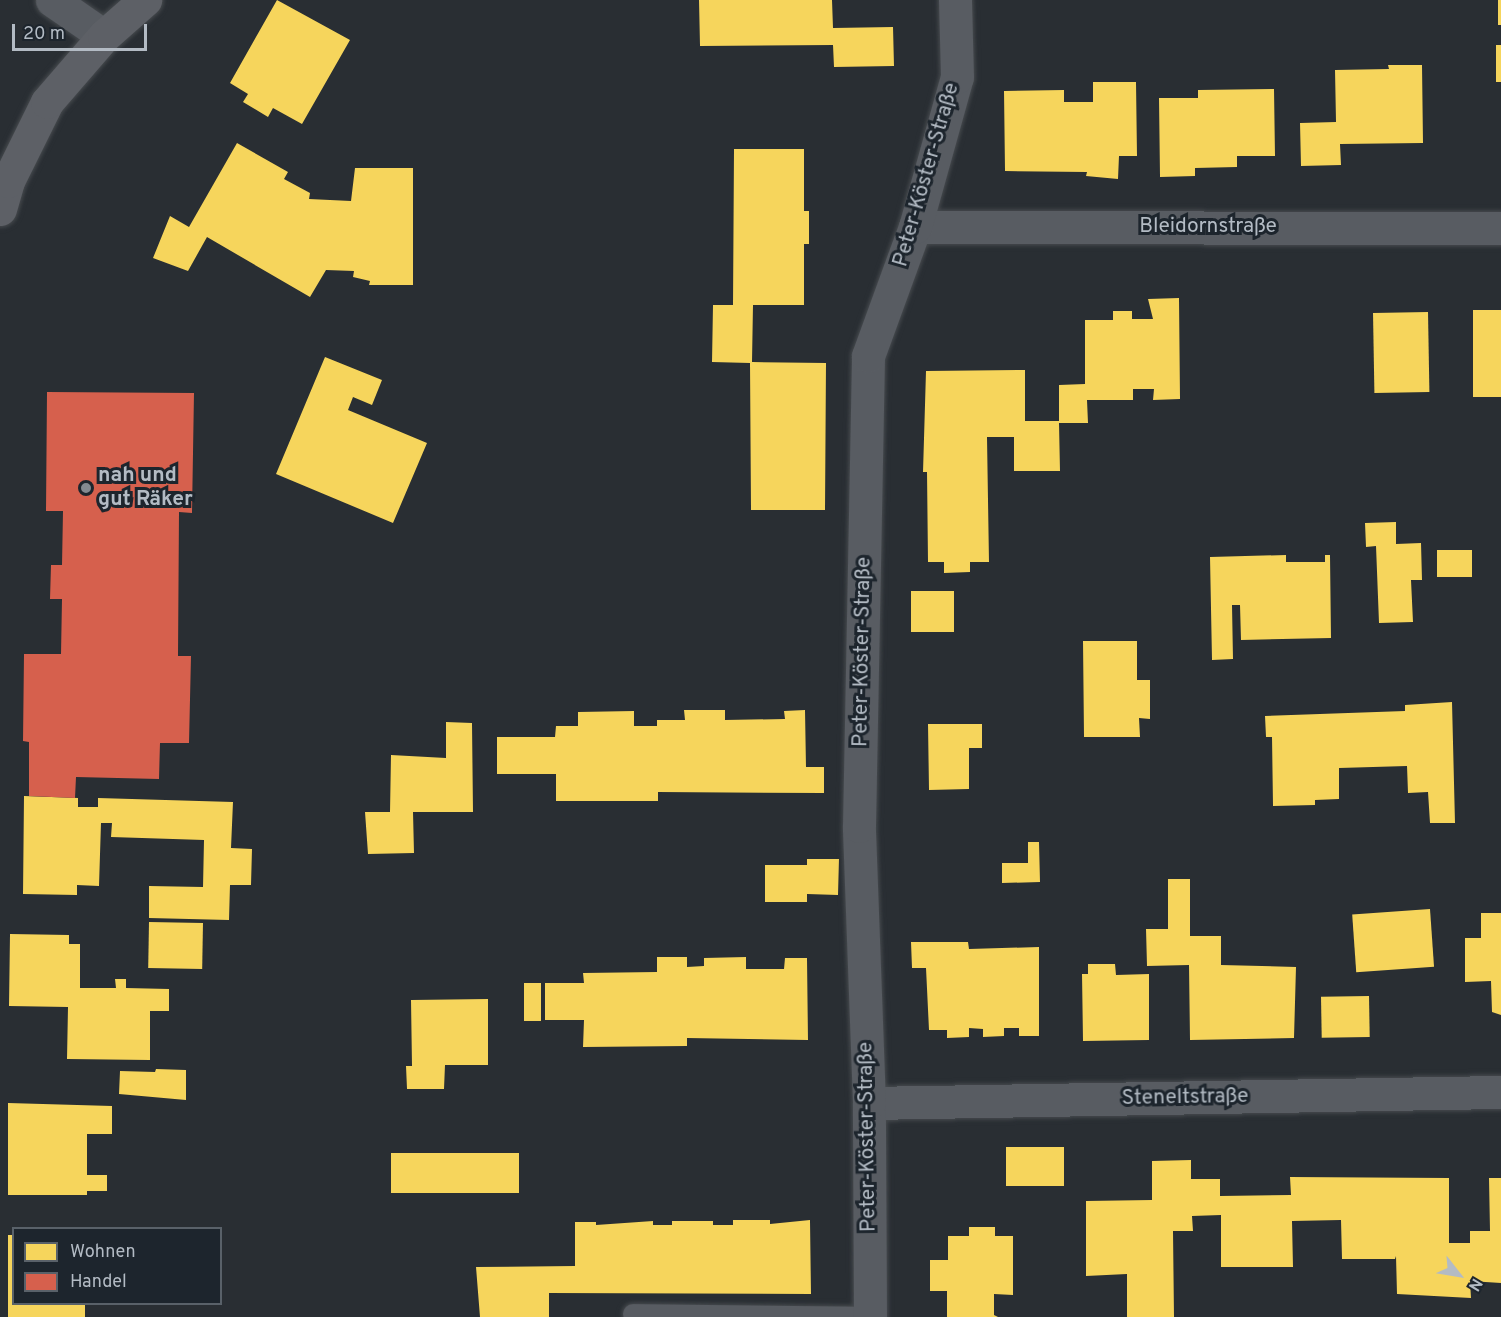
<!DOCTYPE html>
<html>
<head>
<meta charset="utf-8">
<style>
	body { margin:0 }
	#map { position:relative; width:1501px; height:1317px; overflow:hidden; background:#292e33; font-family:Overpass,sans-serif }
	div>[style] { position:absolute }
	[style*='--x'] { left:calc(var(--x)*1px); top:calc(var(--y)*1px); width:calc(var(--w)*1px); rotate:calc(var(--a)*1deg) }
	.homes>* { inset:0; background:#f6d55c; transform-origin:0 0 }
	.shops>* { inset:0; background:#d6604d }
	.roads { filter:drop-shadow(0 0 2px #464a4e) drop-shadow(0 0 2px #464a4e) }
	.lane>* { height:20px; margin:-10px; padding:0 10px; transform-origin:10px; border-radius:10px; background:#585c62 }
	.street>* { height:33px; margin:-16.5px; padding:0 16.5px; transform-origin:16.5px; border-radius:16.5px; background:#585c62 }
	.secondary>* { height:33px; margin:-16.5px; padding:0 16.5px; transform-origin:16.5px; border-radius:16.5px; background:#5d6066 }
	.dots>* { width:16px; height:16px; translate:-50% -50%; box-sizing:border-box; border:3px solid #1d252d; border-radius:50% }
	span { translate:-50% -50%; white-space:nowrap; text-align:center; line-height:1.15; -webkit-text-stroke:6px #1d252d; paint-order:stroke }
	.street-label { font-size:21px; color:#b3bbc4 }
	.poi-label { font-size:21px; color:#b3bbc4; font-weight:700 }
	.left { translate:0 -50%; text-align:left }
	.legend { position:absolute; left:12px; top:1227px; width:210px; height:78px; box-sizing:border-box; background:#1d252d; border:2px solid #596169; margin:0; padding:8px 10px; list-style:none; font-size:18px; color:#b3bbc4 }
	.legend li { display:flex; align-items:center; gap:12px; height:30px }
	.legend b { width:30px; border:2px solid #596169 }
	.north { position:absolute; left:1429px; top:1245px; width:60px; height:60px; -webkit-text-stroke:4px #1d252d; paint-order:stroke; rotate:121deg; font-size:16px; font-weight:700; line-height:24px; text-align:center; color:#b3bbc4 }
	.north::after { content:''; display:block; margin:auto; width:21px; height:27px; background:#b3bbc4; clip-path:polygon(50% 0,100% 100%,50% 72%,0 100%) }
	.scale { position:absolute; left:12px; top:24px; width:135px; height:27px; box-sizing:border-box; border:3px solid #b3bbc4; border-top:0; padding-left:8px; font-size:18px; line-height:21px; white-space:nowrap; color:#b3bbc4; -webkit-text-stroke:4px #1d252d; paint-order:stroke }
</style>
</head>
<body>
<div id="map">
	<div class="homes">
		<i style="clip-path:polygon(277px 0,350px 40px,302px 124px,273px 108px,268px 117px,243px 102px,248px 94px,230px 83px)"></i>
		<i style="clip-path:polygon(699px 0,832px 0,833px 28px,893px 27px,894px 66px,834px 67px,833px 45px,700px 46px)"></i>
		<i style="left:1498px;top:0;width:3px;height:25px"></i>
		<i style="left:1496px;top:45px;width:5px;height:37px"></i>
		<i style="clip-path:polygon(1388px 65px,1422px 65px,1423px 143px,1340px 144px,1341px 165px,1301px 166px,1300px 123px,1336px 122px,1335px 70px,1389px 69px)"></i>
		<i style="clip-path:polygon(1093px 82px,1136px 82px,1137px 156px,1119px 156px,1118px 179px,1086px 176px,1087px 172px,1005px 171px,1004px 91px,1064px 90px,1064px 102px,1093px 102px)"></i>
		<i style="clip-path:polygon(1274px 89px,1275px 156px,1237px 156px,1237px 167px,1195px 168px,1195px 176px,1160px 177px,1159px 98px,1198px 98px,1198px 90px)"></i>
		<i style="clip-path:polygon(237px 143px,288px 172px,284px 179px,310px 193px,309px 199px,351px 201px,355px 168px,413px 168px,413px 285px,369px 285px,370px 281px,353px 277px,354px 271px,326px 270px,310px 297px,207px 237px,188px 271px,153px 258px,170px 216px,189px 227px)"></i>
		<i style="clip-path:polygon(734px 149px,804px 149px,804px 211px,809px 211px,809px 244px,804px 244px,804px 305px,753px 305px,752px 362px,826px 363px,825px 510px,751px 510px,750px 363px,712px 362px,713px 305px,733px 305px)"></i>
		<i style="clip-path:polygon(1179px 298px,1180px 399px,1153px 400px,1154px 389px,1133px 389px,1133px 400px,1087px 400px,1088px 423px,1059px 423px,1060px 471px,1014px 471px,1014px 437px,987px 437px,989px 562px,970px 562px,970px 572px,944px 573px,944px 562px,928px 562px,927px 472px,923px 472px,926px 371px,1025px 370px,1025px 421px,1059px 421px,1059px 385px,1085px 384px,1085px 320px,1113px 320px,1113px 311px,1132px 311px,1132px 319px,1153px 319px,1148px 299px)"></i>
		<i style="left:1473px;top:310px;width:28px;height:87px"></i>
		<i style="left:1428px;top:312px;width:80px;height:55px;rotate:89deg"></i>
		<i style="clip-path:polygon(325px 357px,382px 380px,372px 405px,353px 397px,348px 410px,427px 443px,393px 523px,276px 474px)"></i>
		<i style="clip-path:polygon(1396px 522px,1396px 544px,1421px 543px,1422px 580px,1411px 580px,1413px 622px,1379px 623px,1376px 546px,1366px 547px,1365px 523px)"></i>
		<i style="left:1472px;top:550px;width:27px;height:35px;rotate:90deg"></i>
		<i style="clip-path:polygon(1286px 555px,1286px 562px,1325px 562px,1325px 555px,1330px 555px,1331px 638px,1241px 640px,1240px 605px,1232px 605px,1233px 659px,1212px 660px,1210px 557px)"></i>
		<i style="left:911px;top:591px;width:43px;height:41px"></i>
		<i style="clip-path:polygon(1083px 641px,1137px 641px,1137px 680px,1150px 680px,1150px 719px,1139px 718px,1140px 737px,1084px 737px)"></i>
		<i style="clip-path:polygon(1452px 702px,1455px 823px,1430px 823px,1428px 792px,1408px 793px,1407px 766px,1339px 768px,1339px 799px,1315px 800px,1315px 805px,1273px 806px,1272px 737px,1266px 737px,1265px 716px,1405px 711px,1405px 705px)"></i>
		<i style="clip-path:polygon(684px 710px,725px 710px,725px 720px,785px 719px,784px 711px,805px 710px,806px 767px,824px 767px,824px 793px,658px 792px,658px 801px,556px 801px,556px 774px,497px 774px,497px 737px,555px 737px,556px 726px,578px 726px,578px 712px,634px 711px,634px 726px,657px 726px,657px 720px,685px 720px)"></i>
		<i style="clip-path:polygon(446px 722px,472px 723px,473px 812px,413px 812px,414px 853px,368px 854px,365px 812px,390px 812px,391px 755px,446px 758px)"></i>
		<i style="clip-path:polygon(928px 724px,982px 724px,982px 748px,969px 748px,969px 789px,929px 790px)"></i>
		<i style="clip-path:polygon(24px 796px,78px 798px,78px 807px,98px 807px,98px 798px,233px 802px,231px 848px,252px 849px,251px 885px,230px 885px,229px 920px,149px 918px,149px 886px,203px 887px,204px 840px,111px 837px,112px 823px,101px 823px,99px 886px,77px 885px,77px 895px,23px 894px)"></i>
		<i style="clip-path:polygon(1028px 842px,1039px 842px,1040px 882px,1002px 883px,1002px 863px,1028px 863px)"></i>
		<i style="clip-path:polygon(807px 859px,839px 859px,838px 895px,807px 894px,807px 902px,765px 902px,765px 865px,807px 865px)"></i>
		<i style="clip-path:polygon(1168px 879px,1190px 879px,1190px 936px,1221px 936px,1221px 965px,1296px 967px,1294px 1038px,1190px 1040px,1189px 965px,1147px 966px,1146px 929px,1168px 929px)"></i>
		<i style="left:1430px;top:909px;width:58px;height:78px;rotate:86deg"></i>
		<i style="clip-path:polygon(1481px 913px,1501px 913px,1501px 1015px,1492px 1012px,1491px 981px,1465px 982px,1465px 938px,1481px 938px)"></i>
		<i style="left:149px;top:922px;width:54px;height:46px;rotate:1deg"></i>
		<i style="clip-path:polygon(10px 934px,69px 935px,69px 944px,80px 944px,80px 988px,116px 988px,115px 979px,126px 979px,126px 988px,169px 989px,169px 1011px,150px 1011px,150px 1060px,67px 1059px,68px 1007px,9px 1006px)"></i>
		<i style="clip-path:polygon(911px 942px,968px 942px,969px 949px,1039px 947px,1039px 1036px,1019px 1036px,1019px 1028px,1004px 1028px,1004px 1036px,983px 1037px,983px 1029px,969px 1028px,969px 1037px,947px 1038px,947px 1030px,929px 1030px,926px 968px,912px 968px)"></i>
		<i style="clip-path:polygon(657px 957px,687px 957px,687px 967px,704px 966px,704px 958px,746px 957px,746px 969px,784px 969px,785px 958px,807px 958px,808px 1040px,687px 1038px,687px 1046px,583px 1047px,584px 1020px,545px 1020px,545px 983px,584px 983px,583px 973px,657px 972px)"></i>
		<i style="clip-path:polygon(1088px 964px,1115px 964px,1116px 975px,1149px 974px,1149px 1040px,1083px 1041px,1082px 974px,1088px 974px)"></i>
		<i style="left:524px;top:983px;width:17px;height:38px"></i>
		<i style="left:1369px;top:996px;width:41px;height:48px;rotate:89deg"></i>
		<i style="clip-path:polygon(488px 999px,488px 1065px,445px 1065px,444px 1089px,407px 1089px,406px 1066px,412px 1066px,411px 1000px)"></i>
		<i style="clip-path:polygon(156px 1069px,186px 1070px,186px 1100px,119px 1094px,120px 1071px,155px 1072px)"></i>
		<i style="clip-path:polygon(8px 1103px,112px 1106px,112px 1134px,87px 1134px,87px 1175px,107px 1175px,107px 1191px,87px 1191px,87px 1195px,8px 1195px)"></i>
		<i style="left:1006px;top:1147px;width:58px;height:39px"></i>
		<i style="left:519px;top:1153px;width:40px;height:128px;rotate:90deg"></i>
		<i style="clip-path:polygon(1191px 1160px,1191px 1179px,1220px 1179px,1220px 1196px,1291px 1195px,1290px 1177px,1449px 1178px,1449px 1243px,1470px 1243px,1470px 1231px,1490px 1231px,1489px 1178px,1501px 1178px,1501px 1283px,1470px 1281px,1471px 1298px,1397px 1294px,1396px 1256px,1395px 1259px,1342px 1259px,1341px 1220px,1292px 1221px,1293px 1267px,1221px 1267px,1221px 1215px,1192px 1216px,1193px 1231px,1173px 1231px,1174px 1317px,1127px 1317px,1127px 1274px,1086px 1276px,1086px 1201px,1152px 1200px,1152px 1161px)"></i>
		<i style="clip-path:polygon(733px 1220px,770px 1220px,770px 1224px,810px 1220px,811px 1294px,549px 1293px,549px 1317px,480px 1317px,476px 1267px,575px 1266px,575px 1222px,596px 1222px,596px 1225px,653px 1221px,653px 1225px,672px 1225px,672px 1221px,713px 1221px,713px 1225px,733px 1225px)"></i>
		<i style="clip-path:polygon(969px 1227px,995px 1227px,995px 1236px,1013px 1236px,1013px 1295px,994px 1294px,994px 1315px,998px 1317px,947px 1317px,947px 1291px,930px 1291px,930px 1260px,948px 1260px,948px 1236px,969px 1236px)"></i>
		<i style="clip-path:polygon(8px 1235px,14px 1235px,14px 1304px,85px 1304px,85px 1317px,8px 1317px)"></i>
	</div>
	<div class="shops">
		<i style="clip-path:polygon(47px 392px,194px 393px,192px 513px,179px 512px,178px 656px,191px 656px,189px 743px,160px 743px,159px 779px,76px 777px,75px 798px,29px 796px,29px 742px,23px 741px,24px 654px,61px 654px,62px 599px,50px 599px,51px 565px,62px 565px,63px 511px,46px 511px)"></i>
	</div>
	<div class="roads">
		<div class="lane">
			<i style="--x:633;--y:1314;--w:237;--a:0.7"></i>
		</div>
		<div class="street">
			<i style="--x:52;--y:0;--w:63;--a:34.7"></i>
			<i style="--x:915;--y:227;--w:586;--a:0.1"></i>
			<i style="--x:869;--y:1103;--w:632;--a:-1"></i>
			<i style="--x:870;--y:1317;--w:214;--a:-90.3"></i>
			<i style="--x:869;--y:1103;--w:277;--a:-92.1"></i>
			<i style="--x:859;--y:826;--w:470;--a:-88.9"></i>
			<i style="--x:868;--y:356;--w:137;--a:-70"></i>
			<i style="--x:915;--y:227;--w:156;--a:-74.4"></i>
			<i style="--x:957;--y:77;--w:77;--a:-91.5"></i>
		</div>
		<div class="secondary">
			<i style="--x:0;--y:209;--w:29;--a:-74"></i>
			<i style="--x:8;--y:181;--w:88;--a:-63.7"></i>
			<i style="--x:47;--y:102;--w:87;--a:-49.2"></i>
			<i style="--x:104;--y:36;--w:55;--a:-41.3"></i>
		</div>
	</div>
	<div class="dots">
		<i style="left:86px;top:488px;background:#838a91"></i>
	</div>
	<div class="street-label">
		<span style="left:927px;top:175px;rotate:-74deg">Peter-Köster-Straße</span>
		<span style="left:1208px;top:227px">Bleidornstraße</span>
		<span style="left:863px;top:652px;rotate:-89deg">Peter-Köster-Straße</span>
		<span style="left:1185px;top:1098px;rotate:-1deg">Steneltstraße</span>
		<span style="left:868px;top:1137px;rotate:-91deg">Peter-Köster-Straße</span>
	</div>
	<div class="poi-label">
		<span class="left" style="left:98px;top:488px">nah und<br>gut Räker</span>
	</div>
	<ul class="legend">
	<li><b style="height:16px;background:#f6d55c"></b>Wohnen</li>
	<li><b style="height:16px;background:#d6604d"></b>Handel</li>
	</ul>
	<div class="north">N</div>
	<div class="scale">20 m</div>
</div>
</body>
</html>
